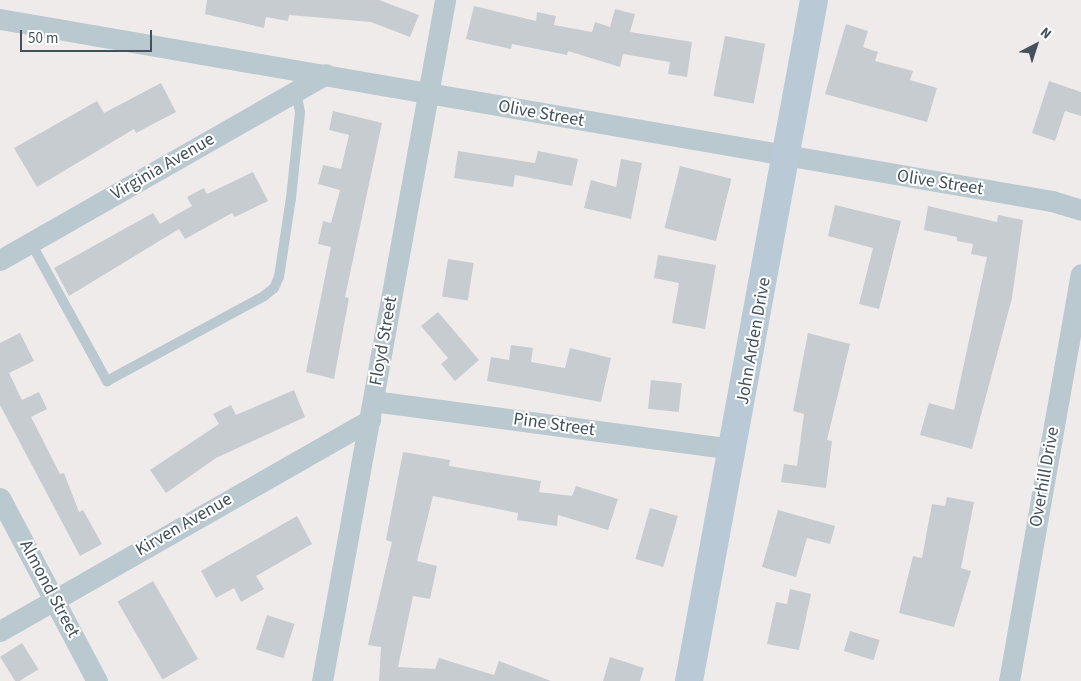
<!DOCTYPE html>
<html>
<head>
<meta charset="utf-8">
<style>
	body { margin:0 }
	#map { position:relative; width:1081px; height:681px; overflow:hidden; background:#efebeb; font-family:"Source Sans 3",sans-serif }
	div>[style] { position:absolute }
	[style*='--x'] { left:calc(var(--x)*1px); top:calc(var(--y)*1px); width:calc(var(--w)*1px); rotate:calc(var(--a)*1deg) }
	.building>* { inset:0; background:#c7ccd1; transform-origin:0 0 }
	.lane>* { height:10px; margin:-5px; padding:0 5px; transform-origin:5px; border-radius:5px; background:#bac8d0 }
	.street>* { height:21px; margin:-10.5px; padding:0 10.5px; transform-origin:10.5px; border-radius:10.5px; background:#bac8d0 }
	.secondary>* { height:28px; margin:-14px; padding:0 14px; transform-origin:14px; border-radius:14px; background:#b9cad6 }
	span { translate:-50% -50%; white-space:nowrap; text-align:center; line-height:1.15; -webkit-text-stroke:4px #fff; paint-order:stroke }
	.street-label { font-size:18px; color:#42515b }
	.north { position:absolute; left:1011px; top:20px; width:50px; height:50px; -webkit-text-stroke:4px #fff; paint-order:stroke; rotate:40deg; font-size:14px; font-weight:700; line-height:20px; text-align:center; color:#42515b }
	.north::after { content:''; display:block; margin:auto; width:18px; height:22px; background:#42515b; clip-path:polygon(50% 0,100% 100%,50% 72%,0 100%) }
	.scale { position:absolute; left:20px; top:30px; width:132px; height:22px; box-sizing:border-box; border:2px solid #42515b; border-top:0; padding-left:6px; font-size:15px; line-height:18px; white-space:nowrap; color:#42515b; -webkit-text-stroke:4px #fff; paint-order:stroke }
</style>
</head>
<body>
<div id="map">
	<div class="building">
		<i style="clip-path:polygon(207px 0,379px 0,419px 15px,410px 37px,371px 22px,289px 15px,288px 21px,266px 17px,264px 28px,205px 14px)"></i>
		<i style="clip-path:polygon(474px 6px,536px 21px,537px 12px,556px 16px,554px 25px,592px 32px,595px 22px,610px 27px,615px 9px,635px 14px,630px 32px,692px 42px,687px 77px,668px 74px,670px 62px,623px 54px,620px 67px,568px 51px,567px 55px,512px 44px,511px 49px,466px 39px)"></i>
		<i style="clip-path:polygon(846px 24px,868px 31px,863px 47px,878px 52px,875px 61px,913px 71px,910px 80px,937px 88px,927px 122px,825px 94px)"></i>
		<i style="left:725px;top:36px;width:41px;height:61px;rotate:11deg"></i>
		<i style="clip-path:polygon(1049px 81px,1081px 92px,1081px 116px,1065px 111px,1055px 141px,1032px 133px)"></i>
		<i style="clip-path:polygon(161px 83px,176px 112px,136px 133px,134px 129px,37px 187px,14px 148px,97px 101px,104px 113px)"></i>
		<i style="clip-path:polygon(333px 111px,382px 123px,345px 297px,349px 298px,334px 379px,306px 372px,331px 247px,318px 244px,323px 221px,331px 223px,340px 190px,318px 184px,323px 165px,341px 169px,349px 135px,329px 130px)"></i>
		<i style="clip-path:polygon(458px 151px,535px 163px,538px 151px,578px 159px,572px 186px,515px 175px,513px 187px,454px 178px)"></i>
		<i style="clip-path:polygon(621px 159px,642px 163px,631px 219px,584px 208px,591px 180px,616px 187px)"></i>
		<i style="left:680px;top:166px;width:53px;height:64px;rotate:14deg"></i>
		<i style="clip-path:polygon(253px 172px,268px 201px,235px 217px,232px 213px,185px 239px,179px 229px,69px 296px,54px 268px,153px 213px,160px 224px,192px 206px,187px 197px,204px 188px,207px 194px)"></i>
		<i style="clip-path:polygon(835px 205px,901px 221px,879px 309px,859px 304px,873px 248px,828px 236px)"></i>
		<i style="clip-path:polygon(928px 206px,997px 222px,998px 215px,1023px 220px,1012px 298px,972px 449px,920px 435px,929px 403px,954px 410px,987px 257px,971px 254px,973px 244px,957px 241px,957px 237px,924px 230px)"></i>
		<i style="clip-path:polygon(658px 255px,716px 265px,705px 329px,672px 323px,679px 283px,654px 278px)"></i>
		<i style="left:448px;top:259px;width:26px;height:38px;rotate:9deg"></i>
		<i style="clip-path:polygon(438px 312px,479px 360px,455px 381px,441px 364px,448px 358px,421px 326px)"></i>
		<i style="clip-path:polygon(20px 333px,34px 361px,9px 373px,22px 400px,39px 392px,47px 409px,31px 417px,60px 474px,64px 473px,79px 512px,83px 510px,102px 544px,80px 556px,0 405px,0 343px)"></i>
		<i style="clip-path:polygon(808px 333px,850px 344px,827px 440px,832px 441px,826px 488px,781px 482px,784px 464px,797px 466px,804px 414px,793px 411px)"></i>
		<i style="clip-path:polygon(511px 345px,533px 348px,531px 362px,565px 368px,570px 348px,611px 358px,601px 402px,487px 381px,491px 357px,509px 360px)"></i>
		<i style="left:651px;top:380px;width:31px;height:29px;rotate:6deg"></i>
		<i style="clip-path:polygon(294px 390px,305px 417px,216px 458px,166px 493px,150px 470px,219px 424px,213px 414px,231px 405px,236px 415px)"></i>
		<i style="clip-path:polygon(403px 452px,450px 460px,449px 466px,541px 481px,539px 492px,572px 496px,576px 486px,618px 499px,608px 530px,558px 515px,557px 526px,517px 520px,518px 513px,433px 496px,417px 561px,437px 566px,430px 599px,413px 596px,398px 667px,435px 669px,439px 658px,494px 675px,499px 661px,551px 681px,379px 681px,381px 647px,368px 645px,392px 542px,386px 540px)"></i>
		<i style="clip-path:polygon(947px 497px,974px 502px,961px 568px,971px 571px,954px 627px,899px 613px,913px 556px,922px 558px,932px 504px,945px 506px)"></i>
		<i style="left:650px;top:508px;width:29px;height:53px;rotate:16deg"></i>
		<i style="clip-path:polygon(778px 510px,835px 526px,830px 544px,807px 538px,796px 577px,762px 567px)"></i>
		<i style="clip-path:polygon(297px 516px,312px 544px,256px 576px,264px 589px,241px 602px,234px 588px,216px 598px,201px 571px)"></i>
		<i style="left:153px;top:581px;width:90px;height:41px;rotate:60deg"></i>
		<i style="clip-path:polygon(790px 589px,811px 594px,799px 650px,767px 644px,776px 602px,787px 604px)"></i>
		<i style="left:267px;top:615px;width:29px;height:36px;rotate:18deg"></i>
		<i style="left:850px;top:631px;width:31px;height:21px;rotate:17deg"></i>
		<i style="left:22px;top:643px;width:31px;height:26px;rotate:58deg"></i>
		<i style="clip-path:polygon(610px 657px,644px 668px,640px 681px,603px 681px)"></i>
	</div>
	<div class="lane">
		<i style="--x:31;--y:243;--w:158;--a:61.2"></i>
		<i style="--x:107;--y:381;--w:179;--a:-28.4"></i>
		<i style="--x:264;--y:296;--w:13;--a:-39"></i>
		<i style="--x:274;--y:288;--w:12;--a:-66"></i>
		<i style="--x:279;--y:277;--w:80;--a:-81.4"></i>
		<i style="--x:291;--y:198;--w:86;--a:-84"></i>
		<i style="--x:300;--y:112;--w:21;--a:-101"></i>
	</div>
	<div class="street">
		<i style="--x:0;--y:19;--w:1068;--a:9.82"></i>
		<i style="--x:1052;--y:201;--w:30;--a:17"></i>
		<i style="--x:0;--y:260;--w:375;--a:-29.7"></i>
		<i style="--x:373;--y:401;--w:364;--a:7.6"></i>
		<i style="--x:0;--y:498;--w:207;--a:62.1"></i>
		<i style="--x:0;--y:631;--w:426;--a:-29.7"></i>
		<i style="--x:322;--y:681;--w:692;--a:-79.76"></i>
		<i style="--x:1009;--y:681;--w:413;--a:-80"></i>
	</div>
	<div class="secondary">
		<i style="--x:689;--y:681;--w:692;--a:-79.6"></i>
	</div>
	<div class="street-label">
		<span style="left:541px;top:114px;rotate:10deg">Olive Street</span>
		<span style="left:163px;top:167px;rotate:-30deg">Virginia Avenue</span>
		<span style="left:940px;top:183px;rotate:9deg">Olive Street</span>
		<span style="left:384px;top:341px;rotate:-80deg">Floyd Street</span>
		<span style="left:754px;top:341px;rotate:-80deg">John Arden Drive</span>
		<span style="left:554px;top:425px;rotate:8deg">Pine Street</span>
		<span style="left:1045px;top:477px;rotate:-80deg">Overhill Drive</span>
		<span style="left:184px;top:525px;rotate:-30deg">Kirven Avenue</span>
		<span style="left:49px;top:589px;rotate:62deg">Almond Street</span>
	</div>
	<div class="north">N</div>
	<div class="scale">50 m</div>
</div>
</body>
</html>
